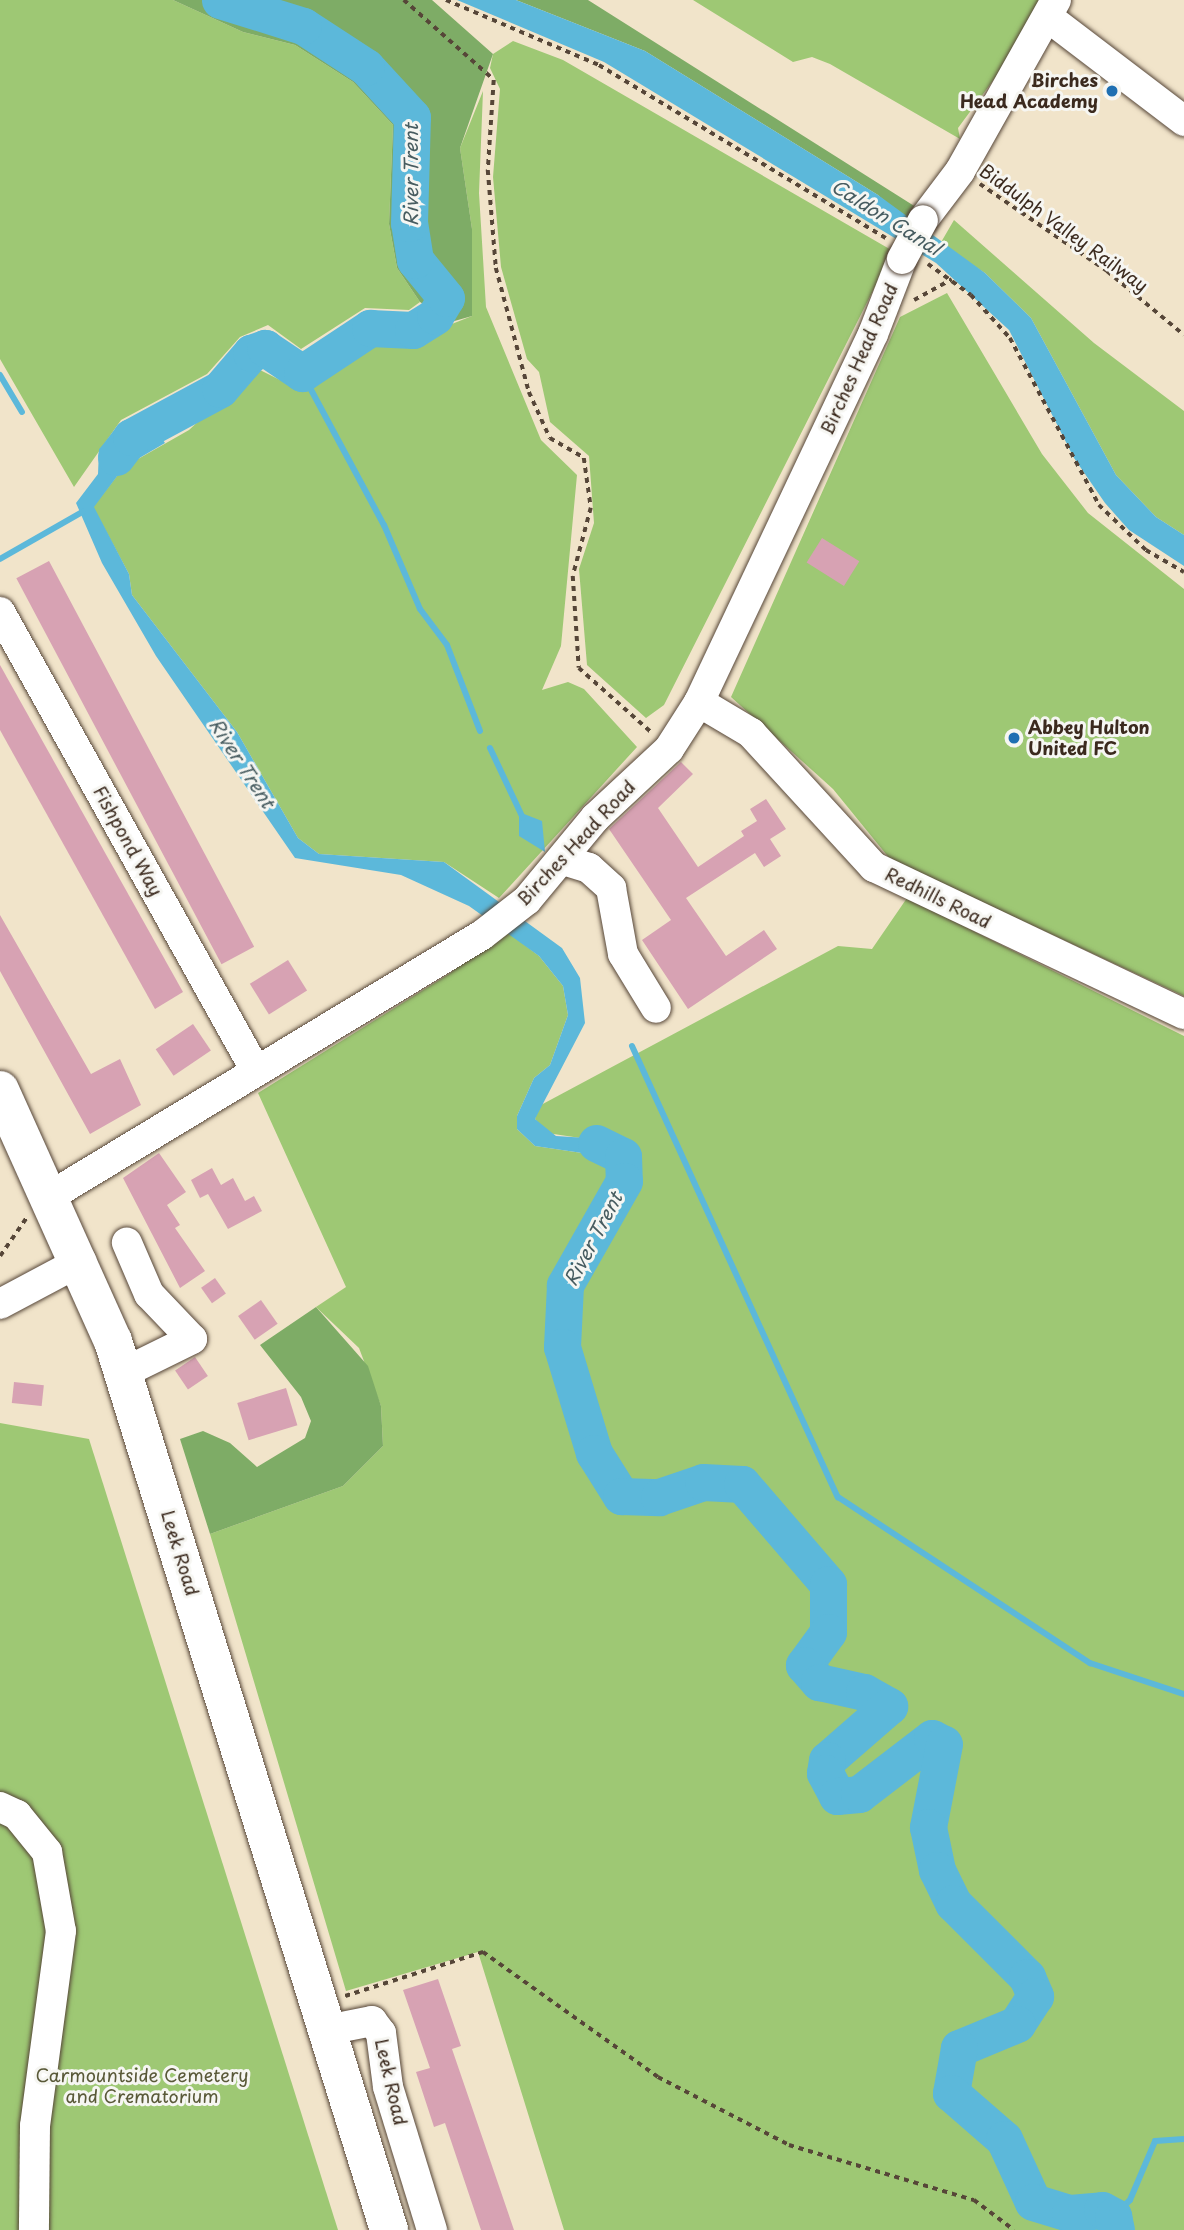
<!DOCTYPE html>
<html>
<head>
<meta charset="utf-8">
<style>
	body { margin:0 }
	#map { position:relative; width:1184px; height:2230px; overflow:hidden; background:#f1e4ca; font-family:"Playpen Sans",sans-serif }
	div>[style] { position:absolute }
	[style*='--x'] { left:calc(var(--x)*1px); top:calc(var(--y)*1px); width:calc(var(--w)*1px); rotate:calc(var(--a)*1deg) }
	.green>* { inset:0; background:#9ec874 }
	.forest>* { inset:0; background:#7eac66 }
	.water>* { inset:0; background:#5cb8da }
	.stream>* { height:6px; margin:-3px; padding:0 3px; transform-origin:3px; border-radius:3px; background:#5cb8da }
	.river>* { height:37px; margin:-18.5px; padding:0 18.5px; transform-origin:18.5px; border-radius:18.5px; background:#5cb8da }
	.building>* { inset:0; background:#d7a2b3; transform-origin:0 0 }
	.path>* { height:3.5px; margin-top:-1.75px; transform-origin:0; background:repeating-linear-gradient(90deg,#564638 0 5px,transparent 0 10px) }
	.roads { filter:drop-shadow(0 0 2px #564638) drop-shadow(0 0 2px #564638) }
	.minor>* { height:30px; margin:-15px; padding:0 15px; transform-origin:15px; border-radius:15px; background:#fff }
	.major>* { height:38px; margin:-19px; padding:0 19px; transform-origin:19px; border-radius:19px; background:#fff }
	.bridges { filter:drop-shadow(0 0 2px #564638) drop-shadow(0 0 2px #564638) }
	.minor-bridge>* { height:30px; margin:-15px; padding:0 15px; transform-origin:15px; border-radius:15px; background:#fff }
	.dots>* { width:19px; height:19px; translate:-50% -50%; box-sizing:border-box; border:4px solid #f6f6f2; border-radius:50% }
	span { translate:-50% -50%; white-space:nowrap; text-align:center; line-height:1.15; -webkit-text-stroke:6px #f6f6f2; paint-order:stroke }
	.poi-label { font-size:18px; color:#3b2a1e; font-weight:700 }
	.right { translate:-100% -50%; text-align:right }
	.left { translate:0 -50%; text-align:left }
	.street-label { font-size:18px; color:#3b2a1e }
	.park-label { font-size:18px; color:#595938 }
	.water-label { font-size:19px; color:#475c60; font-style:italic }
</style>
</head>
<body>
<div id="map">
	<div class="green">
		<i style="clip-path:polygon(0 0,173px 0,243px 32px,295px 45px,353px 82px,393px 125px,389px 224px,397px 268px,420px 302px,409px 310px,365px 308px,301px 349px,268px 325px,240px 337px,207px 374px,121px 420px,74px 487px,0 359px)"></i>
		<i style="clip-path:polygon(693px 0,1043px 0,1023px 40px,958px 128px,960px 139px,830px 64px,812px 57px,793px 62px)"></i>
		<i style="clip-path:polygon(513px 41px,563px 60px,893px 251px,664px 705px,646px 718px,587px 665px,579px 569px,594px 523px,589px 456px,550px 422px,539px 372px,527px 359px,501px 267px,493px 177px,500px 89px,490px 68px,493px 54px)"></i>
		<i style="clip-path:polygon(483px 91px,479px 193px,486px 307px,541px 440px,577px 475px,561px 646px,542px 690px,568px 682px,584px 689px,637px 747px,499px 898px,444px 862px,319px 854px,298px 838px,237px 732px,132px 595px,129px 574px,93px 507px,124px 467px,189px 430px,256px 368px,280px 380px,313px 379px,357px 349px,404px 343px,472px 316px,472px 229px,460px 148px)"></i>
		<i style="clip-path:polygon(954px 220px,1094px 343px,1184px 411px,1184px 535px,1156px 517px,1116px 475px,1031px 318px,985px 273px,940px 244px)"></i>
		<i style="clip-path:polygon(947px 293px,1042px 454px,1088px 513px,1184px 589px,1184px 996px,890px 859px,833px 789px,731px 697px,900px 317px)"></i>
		<i style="clip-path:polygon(907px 898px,1184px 1036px,1184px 2230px,564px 2230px,478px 1952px,346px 1991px,210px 1534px,343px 1486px,383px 1446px,381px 1406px,359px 1348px,316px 1307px,346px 1287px,258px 1093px,449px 974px,505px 930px,539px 956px,563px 986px,568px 1015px,550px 1065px,534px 1078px,517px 1116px,517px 1129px,535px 1146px,609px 1157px,616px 1175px,638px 1168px,627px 1145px,547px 1133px,535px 1119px,539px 1106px,838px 946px,872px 949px)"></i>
		<i style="clip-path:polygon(0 1423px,89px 1439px,338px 2230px,0 2230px)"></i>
	</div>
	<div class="forest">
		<i style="clip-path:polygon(173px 0,432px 0,493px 54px,460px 148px,472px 229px,472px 316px,451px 322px,420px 302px,397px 268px,389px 224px,393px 125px,353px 82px,295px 45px,243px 32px)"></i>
		<i style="clip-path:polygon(516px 0,588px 0,919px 209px,911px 224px,878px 195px,645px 51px)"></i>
		<i style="clip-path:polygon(316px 1307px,368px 1366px,381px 1406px,383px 1446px,343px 1486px,210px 1534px,180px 1439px,203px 1431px,230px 1443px,257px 1467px,305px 1438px,311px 1421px,301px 1397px,260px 1345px)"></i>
	</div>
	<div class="water">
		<i style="clip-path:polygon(457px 0,516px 0,645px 51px,878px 195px,985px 273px,1031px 318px,1116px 475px,1156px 517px,1184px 535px,1184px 566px,1129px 530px,1105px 503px,1074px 458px,1009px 330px,936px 263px,604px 62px)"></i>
		<i style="clip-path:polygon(151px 423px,165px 443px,124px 467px,94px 507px,129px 574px,132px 595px,237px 732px,298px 838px,319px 854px,444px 862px,562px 948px,580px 978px,585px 1023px,535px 1119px,556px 1136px,618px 1140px,634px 1152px,638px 1169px,616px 1176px,609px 1157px,535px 1146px,517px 1129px,517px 1116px,534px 1078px,550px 1065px,568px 1015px,563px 986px,539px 956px,469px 906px,401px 875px,295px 858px,156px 656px,102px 563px,76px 503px,98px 474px,99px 449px,111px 437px)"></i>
		<i style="clip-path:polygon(519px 812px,542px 821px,545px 852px,519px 836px)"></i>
	</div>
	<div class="stream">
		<i style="--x:302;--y:373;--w:173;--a:61.7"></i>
		<i style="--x:384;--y:525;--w:91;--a:66.8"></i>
		<i style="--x:420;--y:609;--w:45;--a:53.1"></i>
		<i style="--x:447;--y:645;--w:92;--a:69"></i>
		<i style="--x:0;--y:375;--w:43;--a:59.3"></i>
		<i style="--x:0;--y:559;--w:95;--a:-29.8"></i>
		<i style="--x:490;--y:748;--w:77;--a:64.8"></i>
		<i style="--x:632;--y:1046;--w:496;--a:65.5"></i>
		<i style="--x:838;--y:1497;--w:302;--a:33.4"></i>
		<i style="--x:1090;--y:1663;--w:99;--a:18.3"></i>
		<i style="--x:1113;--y:2216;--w:23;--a:-43"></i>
		<i style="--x:1130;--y:2200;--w:64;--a:-67"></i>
		<i style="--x:1155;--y:2141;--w:29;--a:-4"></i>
	</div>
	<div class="river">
		<i style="--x:116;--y:457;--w:25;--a:-53"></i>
		<i style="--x:131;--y:437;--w:101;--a:-28.3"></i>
		<i style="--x:220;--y:389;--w:48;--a:-49.3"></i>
		<i style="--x:251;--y:353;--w:15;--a:-20"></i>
		<i style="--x:265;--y:348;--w:45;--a:34"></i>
		<i style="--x:302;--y:373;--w:82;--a:-33.5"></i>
		<i style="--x:370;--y:328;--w:43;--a:2.7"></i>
		<i style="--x:413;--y:330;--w:26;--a:-32"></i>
		<i style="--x:435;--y:316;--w:21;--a:-59"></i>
		<i style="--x:446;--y:298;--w:49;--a:-129.2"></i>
		<i style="--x:415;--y:260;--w:37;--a:-99"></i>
		<i style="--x:409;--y:223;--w:106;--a:-88.4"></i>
		<i style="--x:412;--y:117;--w:68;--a:-132.6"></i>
		<i style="--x:366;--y:67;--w:75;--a:-146.9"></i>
		<i style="--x:303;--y:26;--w:87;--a:-162.6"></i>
		<i style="--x:596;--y:1143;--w:30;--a:26"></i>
		<i style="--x:623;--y:1156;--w:25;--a:88"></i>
		<i style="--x:624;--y:1181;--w:120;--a:119.6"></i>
		<i style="--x:565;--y:1285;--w:62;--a:92.8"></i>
		<i style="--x:562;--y:1347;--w:111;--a:73.2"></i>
		<i style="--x:594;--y:1453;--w:51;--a:57.9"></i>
		<i style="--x:621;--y:1496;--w:38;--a:2"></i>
		<i style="--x:659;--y:1497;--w:46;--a:-18.8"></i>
		<i style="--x:703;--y:1482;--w:39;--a:3"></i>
		<i style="--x:742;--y:1484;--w:132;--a:49.3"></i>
		<i style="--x:828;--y:1584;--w:48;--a:90"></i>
		<i style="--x:828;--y:1632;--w:41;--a:126"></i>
		<i style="--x:804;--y:1665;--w:23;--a:49"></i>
		<i style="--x:819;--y:1682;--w:46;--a:12.5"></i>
		<i style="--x:864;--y:1692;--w:29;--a:29"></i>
		<i style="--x:889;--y:1706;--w:82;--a:138.9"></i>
		<i style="--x:827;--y:1760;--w:13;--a:99"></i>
		<i style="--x:825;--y:1773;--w:26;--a:62"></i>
		<i style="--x:837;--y:1796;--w:22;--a:-5"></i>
		<i style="--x:859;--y:1794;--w:92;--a:-37.5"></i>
		<i style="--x:932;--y:1738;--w:13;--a:27"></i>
		<i style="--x:944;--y:1744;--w:85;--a:100.9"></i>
		<i style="--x:928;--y:1827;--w:44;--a:78.2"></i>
		<i style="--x:937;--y:1870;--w:37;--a:64"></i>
		<i style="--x:953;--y:1903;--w:105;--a:45"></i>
		<i style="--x:1027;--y:1977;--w:21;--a:67"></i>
		<i style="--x:1035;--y:1996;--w:33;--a:123"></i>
		<i style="--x:1017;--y:2024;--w:63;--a:157.5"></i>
		<i style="--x:959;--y:2048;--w:46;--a:100.1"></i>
		<i style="--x:951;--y:2093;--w:70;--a:41"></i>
		<i style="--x:1004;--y:2139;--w:69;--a:65.3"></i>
		<i style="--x:1033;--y:2202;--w:39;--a:17"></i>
		<i style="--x:1070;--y:2213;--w:32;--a:-5"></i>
		<i style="--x:1102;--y:2210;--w:13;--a:29"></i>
		<i style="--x:1113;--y:2216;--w:14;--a:78"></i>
	</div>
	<div class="building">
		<i style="left:822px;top:538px;width:44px;height:29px;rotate:32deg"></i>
		<i style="left:49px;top:561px;width:437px;height:37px;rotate:62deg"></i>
		<i style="clip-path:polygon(0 665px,183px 992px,155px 1009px,0 730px)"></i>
		<i style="clip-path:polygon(681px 762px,693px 774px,658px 808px,698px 867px,744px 836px,741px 831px,757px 821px,750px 809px,766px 799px,786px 829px,770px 839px,781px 856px,764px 867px,755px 853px,686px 898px,726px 956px,764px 930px,777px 949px,688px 1009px,642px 940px,671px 920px,609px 829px)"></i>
		<i style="clip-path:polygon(0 915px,91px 1074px,120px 1059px,141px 1105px,90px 1134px,0 971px)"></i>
		<i style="left:288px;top:960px;width:36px;height:45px;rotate:58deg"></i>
		<i style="left:193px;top:1024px;width:32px;height:45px;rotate:56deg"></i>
		<i style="clip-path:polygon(159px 1153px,186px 1192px,167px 1205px,180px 1225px,175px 1228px,205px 1271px,180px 1288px,123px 1178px)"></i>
		<i style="clip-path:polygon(212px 1168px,221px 1185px,233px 1178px,245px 1201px,254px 1196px,262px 1211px,228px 1229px,208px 1194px,200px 1198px,191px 1180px)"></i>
		<i style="left:215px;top:1278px;width:19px;height:17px;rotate:55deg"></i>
		<i style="left:261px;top:1300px;width:29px;height:28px;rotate:55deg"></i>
		<i style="left:195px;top:1357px;width:23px;height:24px;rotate:56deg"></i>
		<i style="left:14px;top:1382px;width:30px;height:21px;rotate:6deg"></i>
		<i style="left:286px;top:1388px;width:39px;height:51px;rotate:73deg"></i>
		<i style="clip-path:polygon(438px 1979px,461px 2046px,452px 2049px,514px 2230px,481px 2230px,445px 2123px,434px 2127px,416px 2072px,430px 2068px,403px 1990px)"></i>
	</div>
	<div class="path">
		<i style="--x:404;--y:0;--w:120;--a:41.6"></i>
		<i style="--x:494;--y:80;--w:90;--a:93.8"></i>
		<i style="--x:488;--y:170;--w:98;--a:85.3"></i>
		<i style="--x:496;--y:268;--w:128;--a:75.1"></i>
		<i style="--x:529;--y:392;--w:51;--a:65.5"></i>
		<i style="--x:550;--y:438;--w:39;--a:30"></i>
		<i style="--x:584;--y:458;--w:50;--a:82"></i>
		<i style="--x:591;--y:508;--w:70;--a:104.8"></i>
		<i style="--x:573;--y:576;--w:92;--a:86.3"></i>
		<i style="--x:579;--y:668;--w:96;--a:41.6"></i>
		<i style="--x:446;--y:0;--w:166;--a:23"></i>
		<i style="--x:599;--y:65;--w:335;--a:31.1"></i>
		<i style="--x:980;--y:184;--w:154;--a:34.4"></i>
		<i style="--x:1107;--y:271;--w:100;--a:39.7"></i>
		<i style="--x:928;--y:264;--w:53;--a:35.8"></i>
		<i style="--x:971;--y:295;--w:58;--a:47.8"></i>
		<i style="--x:1010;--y:338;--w:189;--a:61.9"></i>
		<i style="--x:1099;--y:505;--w:65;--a:43.8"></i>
		<i style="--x:1146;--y:550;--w:44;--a:30.1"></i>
		<i style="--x:914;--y:300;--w:43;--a:-28.9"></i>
		<i style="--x:0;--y:1256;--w:47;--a:-55.3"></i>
		<i style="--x:345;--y:1996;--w:145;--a:-17.7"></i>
		<i style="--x:483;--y:1952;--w:215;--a:35.5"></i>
		<i style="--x:658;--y:2077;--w:148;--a:27.4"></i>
		<i style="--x:789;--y:2145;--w:193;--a:16.6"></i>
		<i style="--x:974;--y:2200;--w:50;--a:36.9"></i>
	</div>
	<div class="roads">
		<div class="minor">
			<i style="--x:1049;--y:18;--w:170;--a:37.3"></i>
			<i style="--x:923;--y:220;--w:61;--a:-52.9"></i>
			<i style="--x:960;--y:171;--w:196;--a:-60.7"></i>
			<i style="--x:0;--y:612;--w:526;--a:60.85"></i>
			<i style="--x:699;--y:702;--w:61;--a:30.8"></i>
			<i style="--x:751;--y:733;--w:182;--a:47.5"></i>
			<i style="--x:874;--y:867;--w:343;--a:25.4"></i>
			<i style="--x:563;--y:860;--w:27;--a:17"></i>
			<i style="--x:589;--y:868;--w:30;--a:42"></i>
			<i style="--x:611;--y:888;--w:67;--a:79.7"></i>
			<i style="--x:623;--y:954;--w:63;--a:58.6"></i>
			<i style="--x:52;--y:1195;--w:502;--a:-31.16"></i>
			<i style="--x:482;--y:935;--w:57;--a:-37.9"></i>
			<i style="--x:527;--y:900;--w:107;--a:-50.3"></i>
			<i style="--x:595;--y:818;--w:101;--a:-43"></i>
			<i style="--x:669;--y:749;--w:56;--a:-57.4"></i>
			<i style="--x:699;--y:702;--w:407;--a:-64.7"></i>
			<i style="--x:873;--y:334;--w:80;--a:-68.9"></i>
			<i style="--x:0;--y:1304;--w:92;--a:-28"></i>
			<i style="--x:123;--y:1373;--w:77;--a:-26.2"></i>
			<i style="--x:192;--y:1339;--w:62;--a:-133.7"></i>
			<i style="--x:149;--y:1294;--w:56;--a:-113.3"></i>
			<i style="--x:0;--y:1807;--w:19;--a:25"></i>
			<i style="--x:17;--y:1815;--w:48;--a:51"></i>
			<i style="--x:47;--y:1852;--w:80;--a:80"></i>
			<i style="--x:61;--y:1931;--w:197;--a:97.6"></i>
			<i style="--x:35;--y:2126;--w:104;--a:90.6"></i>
			<i style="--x:327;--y:2030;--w:46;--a:-11.3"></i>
			<i style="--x:372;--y:2021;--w:15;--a:53"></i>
			<i style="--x:381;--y:2033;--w:54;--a:82.6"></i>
			<i style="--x:388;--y:2087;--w:150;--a:72.9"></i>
		</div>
		<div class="major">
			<i style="--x:0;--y:1090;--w:275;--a:65.8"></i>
			<i style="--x:113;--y:1341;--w:931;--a:72.75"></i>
		</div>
	</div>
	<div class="bridges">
		<div class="minor-bridge">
			<i style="--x:902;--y:259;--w:44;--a:-61.7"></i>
		</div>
	</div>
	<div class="dots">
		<i style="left:1112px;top:91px;background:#1f6fb2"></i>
		<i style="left:1014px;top:738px;background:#1f6fb2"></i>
	</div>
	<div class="poi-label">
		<span class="right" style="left:1098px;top:91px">Birches<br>Head Academy</span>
		<span class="left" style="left:1028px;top:738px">Abbey Hulton<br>United FC</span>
	</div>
	<div class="street-label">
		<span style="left:1064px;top:228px;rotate:36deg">Biddulph Valley Railway</span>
		<span style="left:859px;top:359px;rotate:-66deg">Birches Head Road</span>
		<span style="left:128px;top:841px;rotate:61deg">Fishpond Way</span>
		<span style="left:576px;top:843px;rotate:-47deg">Birches Head Road</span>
		<span style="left:938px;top:898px;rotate:26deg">Redhills Road</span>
		<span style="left:180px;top:1553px;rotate:73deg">Leek Road</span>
		<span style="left:391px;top:2082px;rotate:77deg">Leek Road</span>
	</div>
	<div class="park-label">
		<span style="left:142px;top:2086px">Carmountside Cemetery<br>and Crematorium</span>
	</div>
	<div class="water-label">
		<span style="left:411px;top:175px;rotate:-90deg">River Trent</span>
		<span style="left:886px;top:217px;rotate:32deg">Caldon Canal</span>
		<span style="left:242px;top:763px;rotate:57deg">River Trent</span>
		<span style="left:593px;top:1239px;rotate:-62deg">River Trent</span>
	</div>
</div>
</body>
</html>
